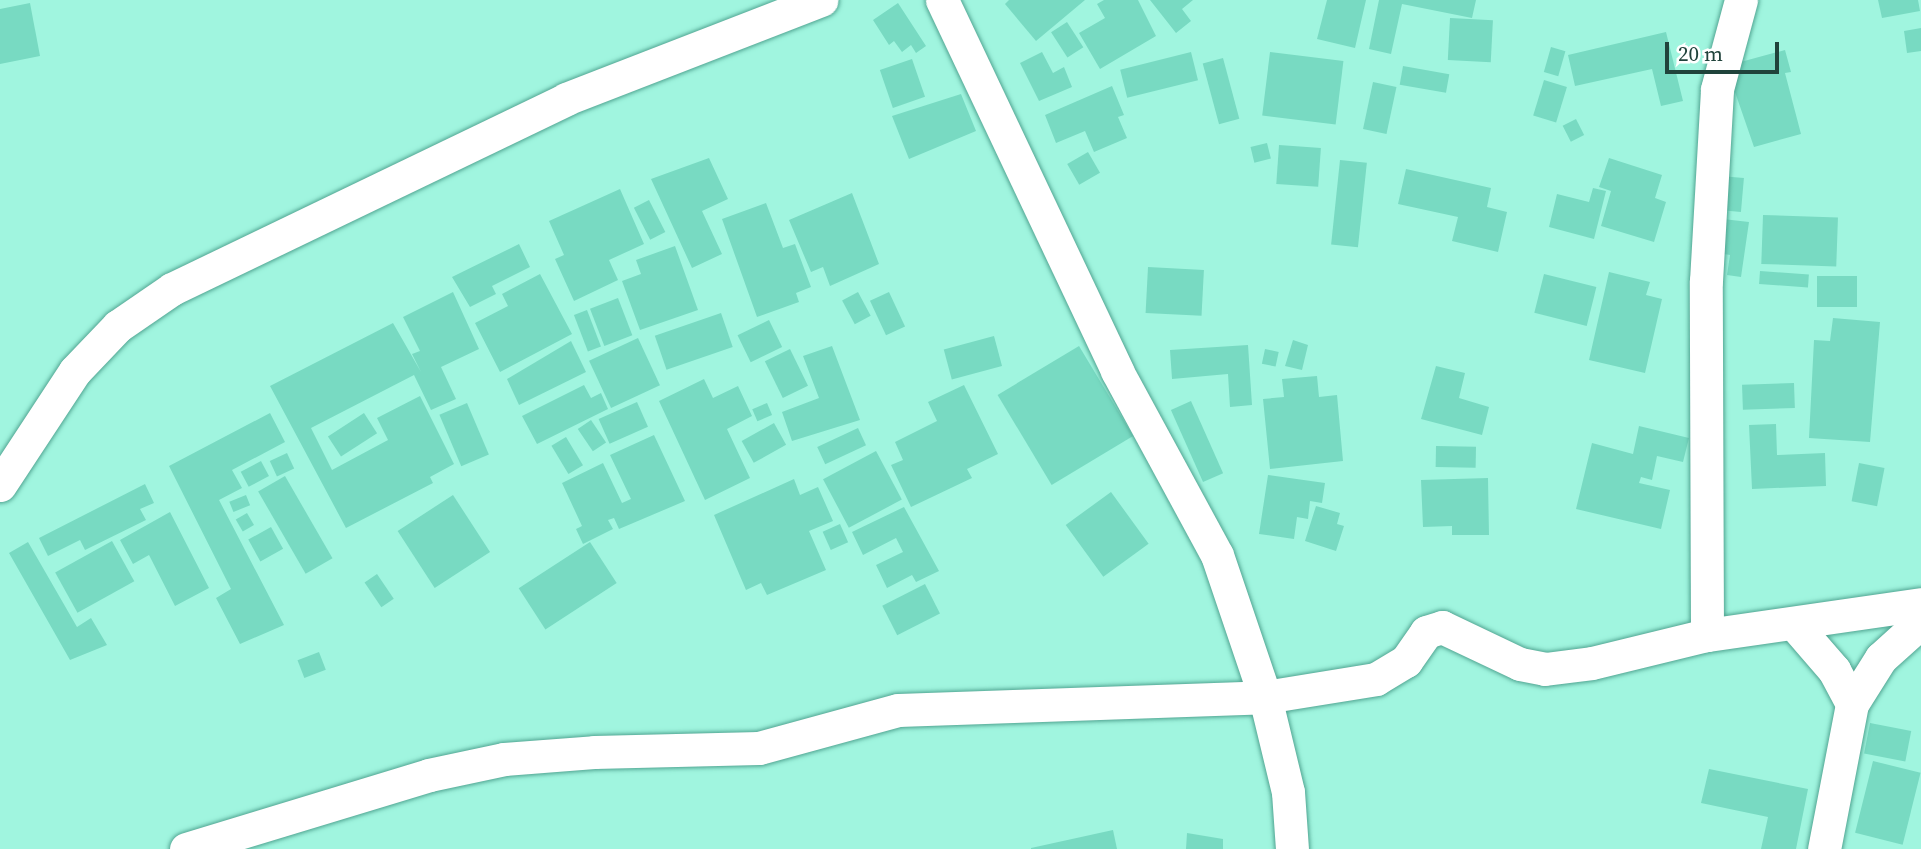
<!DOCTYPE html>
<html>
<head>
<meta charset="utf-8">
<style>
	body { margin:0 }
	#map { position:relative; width:1921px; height:849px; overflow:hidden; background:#a0f5df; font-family:"Source Serif 4",serif }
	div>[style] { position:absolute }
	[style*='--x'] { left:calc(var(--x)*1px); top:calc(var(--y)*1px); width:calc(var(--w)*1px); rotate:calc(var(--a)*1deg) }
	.building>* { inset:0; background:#78dac2; transform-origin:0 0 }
	.roads { filter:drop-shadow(0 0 2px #51a592) drop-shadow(0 0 2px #51a592) }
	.street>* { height:33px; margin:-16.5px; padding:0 16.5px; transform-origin:16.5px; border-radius:16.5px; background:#fff }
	span { translate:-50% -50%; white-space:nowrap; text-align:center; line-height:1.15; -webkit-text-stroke:5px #fff; paint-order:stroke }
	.scale { position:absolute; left:1665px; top:42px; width:114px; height:32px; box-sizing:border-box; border:4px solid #20433b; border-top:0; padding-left:9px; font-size:21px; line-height:24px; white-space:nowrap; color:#20433b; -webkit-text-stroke:5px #fff; paint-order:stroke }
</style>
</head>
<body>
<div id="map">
	<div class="building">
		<i style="clip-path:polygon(1009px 0,1085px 0,1036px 41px,1005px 4px)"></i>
		<i style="clip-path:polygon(1104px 0,1138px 0,1156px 36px,1100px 69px,1079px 33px,1105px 18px,1097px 4px)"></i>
		<i style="clip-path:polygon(1150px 0,1193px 0,1182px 9px,1191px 21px,1176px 33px)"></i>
		<i style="clip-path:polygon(1327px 0,1366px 0,1355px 48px,1317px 39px)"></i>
		<i style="clip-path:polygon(1379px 0,1476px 0,1472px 18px,1402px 4px,1391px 54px,1369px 49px)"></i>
		<i style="clip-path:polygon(1878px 0,1918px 0,1920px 11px,1882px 18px)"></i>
		<i style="clip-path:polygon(30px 3px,40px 56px,0 64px,0 9px)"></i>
		<i style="clip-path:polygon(898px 3px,926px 46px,916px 53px,911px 45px,902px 52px,894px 41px,889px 45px,873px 20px)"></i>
		<i style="left:1450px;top:18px;width:43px;height:42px;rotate:3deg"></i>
		<i style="left:1067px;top:22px;width:30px;height:19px;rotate:57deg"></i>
		<i style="clip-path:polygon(1921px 28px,1921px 51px,1907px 53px,1904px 31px)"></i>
		<i style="clip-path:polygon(1666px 32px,1683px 101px,1661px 106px,1652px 69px,1575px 86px,1568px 55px)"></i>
		<i style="left:1551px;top:47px;width:15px;height:26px;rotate:16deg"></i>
		<i style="clip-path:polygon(1785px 50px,1791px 72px,1785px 73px,1801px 134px,1754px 147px,1726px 66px)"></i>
		<i style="clip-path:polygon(1042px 52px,1053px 73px,1064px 67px,1072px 87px,1039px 101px,1020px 63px)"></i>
		<i style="left:1191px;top:52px;width:29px;height:73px;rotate:76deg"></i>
		<i style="left:1270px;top:52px;width:74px;height:64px;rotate:7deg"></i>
		<i style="left:1223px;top:58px;width:63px;height:21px;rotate:75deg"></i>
		<i style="left:912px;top:59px;width:40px;height:34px;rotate:71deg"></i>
		<i style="left:1403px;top:66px;width:47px;height:19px;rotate:10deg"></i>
		<i style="left:1544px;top:80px;width:24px;height:37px;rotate:17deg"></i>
		<i style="left:1373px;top:82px;width:24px;height:48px;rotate:12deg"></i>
		<i style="clip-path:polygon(1112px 86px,1124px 115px,1118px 117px,1127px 138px,1094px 152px,1085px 131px,1056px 143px,1045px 115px)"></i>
		<i style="clip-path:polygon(961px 94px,976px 131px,909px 159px,892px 116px)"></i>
		<i style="left:1576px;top:119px;width:18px;height:15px;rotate:63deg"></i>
		<i style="left:1267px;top:143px;width:16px;height:17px;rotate:76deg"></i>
		<i style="left:1279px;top:145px;width:42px;height:39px;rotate:4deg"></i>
		<i style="left:1088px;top:152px;width:24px;height:24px;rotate:60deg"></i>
		<i style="clip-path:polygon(709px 158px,728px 199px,702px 211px,722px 254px,692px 268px,651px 179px)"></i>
		<i style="clip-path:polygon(1609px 158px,1662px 175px,1655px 198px,1666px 202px,1654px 242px,1601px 226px,1611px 191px,1599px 187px)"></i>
		<i style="left:1340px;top:160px;width:27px;height:85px;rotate:6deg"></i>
		<i style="clip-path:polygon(1406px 169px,1491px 188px,1487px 207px,1507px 212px,1498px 252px,1452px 241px,1458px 217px,1398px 204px)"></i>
		<i style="left:1720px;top:176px;width:24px;height:34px;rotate:5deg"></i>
		<i style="clip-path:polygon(1593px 188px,1606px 191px,1594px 239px,1549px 227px,1557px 194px,1589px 202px)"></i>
		<i style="clip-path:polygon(620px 189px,644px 244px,609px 260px,618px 280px,574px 301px,555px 259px,564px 255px,549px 221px)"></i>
		<i style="clip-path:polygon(852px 193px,879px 264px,830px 286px,823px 267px,811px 272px,789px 220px)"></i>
		<i style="left:649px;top:200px;width:36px;height:17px;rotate:63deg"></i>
		<i style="clip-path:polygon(766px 203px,783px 248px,795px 244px,811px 287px,796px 293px,799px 302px,757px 317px,722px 219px)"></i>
		<i style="left:1763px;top:215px;width:75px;height:49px;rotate:2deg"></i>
		<i style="clip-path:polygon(1723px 219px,1749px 222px,1741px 277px,1727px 275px,1730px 255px,1718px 253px)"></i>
		<i style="clip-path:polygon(519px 244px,530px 267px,492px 286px,496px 294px,470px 307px,452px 277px)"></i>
		<i style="clip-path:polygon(675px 246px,698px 310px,640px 330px,622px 281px,641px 274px,636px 260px)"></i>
		<i style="left:1148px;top:267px;width:56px;height:46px;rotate:3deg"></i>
		<i style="left:1760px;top:271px;width:49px;height:13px;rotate:4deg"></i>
		<i style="clip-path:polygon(1609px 272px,1650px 282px,1646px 295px,1662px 299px,1645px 373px,1589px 360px)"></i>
		<i style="clip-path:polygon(540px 274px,572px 334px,500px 372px,475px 323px,508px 306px,502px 294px)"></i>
		<i style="left:1544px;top:274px;width:54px;height:40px;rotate:14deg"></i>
		<i style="left:1857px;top:276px;width:31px;height:40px;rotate:90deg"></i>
		<i style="clip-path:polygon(453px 292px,479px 349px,441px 367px,456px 399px,431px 410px,414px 375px,311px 428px,332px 470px,388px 440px,377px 418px,420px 396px,454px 464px,430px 477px,433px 483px,346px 528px,270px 386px,393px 323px,421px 372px,412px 354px,420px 351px,403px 317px)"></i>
		<i style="left:858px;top:292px;width:27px;height:18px;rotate:62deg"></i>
		<i style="left:889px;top:292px;width:38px;height:21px;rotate:65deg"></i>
		<i style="left:618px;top:298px;width:40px;height:30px;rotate:69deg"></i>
		<i style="left:587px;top:310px;width:39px;height:14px;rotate:69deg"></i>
		<i style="left:721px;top:313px;width:36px;height:70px;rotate:71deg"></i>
		<i style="clip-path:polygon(1833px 318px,1880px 322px,1870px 442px,1809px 438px,1814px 340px,1830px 341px)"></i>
		<i style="left:769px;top:320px;width:30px;height:35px;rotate:64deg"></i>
		<i style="left:994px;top:336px;width:31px;height:52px;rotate:75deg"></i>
		<i style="left:638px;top:338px;width:52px;height:54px;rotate:65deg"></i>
		<i style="clip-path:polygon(1293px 340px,1308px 345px,1302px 370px,1285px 366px)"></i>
		<i style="clip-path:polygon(571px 341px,586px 372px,519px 405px,507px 379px)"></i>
		<i style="clip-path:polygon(1248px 345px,1252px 405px,1230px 407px,1228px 374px,1172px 379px,1170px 350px)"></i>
		<i style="clip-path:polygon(832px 346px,860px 420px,792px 441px,782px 412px,819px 398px,803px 356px)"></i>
		<i style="left:1079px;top:346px;width:105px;height:95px;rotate:59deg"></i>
		<i style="left:790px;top:349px;width:41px;height:28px;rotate:64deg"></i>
		<i style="left:1265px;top:349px;width:14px;height:15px;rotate:12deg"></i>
		<i style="clip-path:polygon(1436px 366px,1465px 373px,1459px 398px,1489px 407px,1482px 435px,1421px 419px)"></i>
		<i style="clip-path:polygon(1317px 376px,1319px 397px,1337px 395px,1343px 461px,1270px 469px,1263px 399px,1284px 397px,1282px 379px)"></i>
		<i style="clip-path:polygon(704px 379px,713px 398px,738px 386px,752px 416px,727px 429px,750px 478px,705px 500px,659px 401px)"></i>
		<i style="left:1794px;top:383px;width:25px;height:52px;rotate:88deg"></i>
		<i style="clip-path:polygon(584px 385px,591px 398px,601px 393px,608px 409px,537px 444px,522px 416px)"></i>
		<i style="clip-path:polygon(964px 385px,998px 454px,967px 469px,972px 478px,911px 507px,891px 465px,903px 460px,895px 442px,937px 421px,928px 402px)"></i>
		<i style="left:1191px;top:401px;width:79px;height:22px;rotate:66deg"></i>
		<i style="left:637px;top:402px;width:27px;height:42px;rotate:66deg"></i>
		<i style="left:467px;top:403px;width:56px;height:30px;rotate:67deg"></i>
		<i style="left:767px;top:403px;width:13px;height:16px;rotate:67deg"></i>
		<i style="clip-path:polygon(270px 413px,285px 442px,232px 470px,242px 488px,219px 500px,284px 625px,240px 644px,216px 598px,231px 589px,169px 466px)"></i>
		<i style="left:364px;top:413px;width:24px;height:43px;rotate:57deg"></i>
		<i style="left:591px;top:420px;width:27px;height:16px;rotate:56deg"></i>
		<i style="left:774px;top:423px;width:25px;height:37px;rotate:61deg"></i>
		<i style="clip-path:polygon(1776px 424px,1777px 455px,1825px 453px,1826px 486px,1752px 489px,1749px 425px)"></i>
		<i style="clip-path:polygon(1639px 426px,1689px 438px,1683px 462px,1657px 456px,1652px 480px,1641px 477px,1639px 483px,1670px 490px,1661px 529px,1576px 509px,1592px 443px,1633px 454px)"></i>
		<i style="left:858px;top:428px;width:19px;height:45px;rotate:65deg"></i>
		<i style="clip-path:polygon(654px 435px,685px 501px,619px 529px,614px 518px,608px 520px,613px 529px,583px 544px,576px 529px,582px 526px,562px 483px,603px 463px,622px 503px,631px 499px,610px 455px)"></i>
		<i style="left:566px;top:437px;width:33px;height:17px;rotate:59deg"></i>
		<i style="left:1436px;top:446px;width:40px;height:21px;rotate:1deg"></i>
		<i style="left:876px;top:451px;width:55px;height:60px;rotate:62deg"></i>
		<i style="left:287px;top:453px;width:17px;height:19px;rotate:65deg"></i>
		<i style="left:261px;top:461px;width:17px;height:23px;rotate:62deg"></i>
		<i style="left:1859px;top:463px;width:26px;height:39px;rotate:11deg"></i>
		<i style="clip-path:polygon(1268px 475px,1325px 483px,1322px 503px,1310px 501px,1308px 519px,1297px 517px,1294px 539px,1259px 534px)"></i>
		<i style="left:285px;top:476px;width:95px;height:31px;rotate:60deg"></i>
		<i style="clip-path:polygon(1488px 478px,1489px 535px,1452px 535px,1452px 526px,1423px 527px,1421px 480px)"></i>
		<i style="clip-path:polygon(794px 479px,800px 495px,818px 487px,833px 521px,809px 531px,826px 570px,767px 595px,761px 583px,746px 590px,714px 515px)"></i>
		<i style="clip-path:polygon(145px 484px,154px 503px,140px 509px,146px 520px,85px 550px,80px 540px,48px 556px,39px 538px)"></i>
		<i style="left:1111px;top:492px;width:64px;height:56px;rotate:54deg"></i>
		<i style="left:246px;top:495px;width:11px;height:18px;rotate:68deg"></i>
		<i style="left:453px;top:495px;width:68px;height:66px;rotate:57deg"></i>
		<i style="clip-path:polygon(1316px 506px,1340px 513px,1337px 524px,1344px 526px,1336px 551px,1305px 541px)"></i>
		<i style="clip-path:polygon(904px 507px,939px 571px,916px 582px,912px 575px,887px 588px,876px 565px,903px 552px,896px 538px,863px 555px,852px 532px)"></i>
		<i style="clip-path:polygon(170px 512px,209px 588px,175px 606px,149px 555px,133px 564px,120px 540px)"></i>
		<i style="left:247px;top:513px;width:14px;height:13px;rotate:60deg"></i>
		<i style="left:840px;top:524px;width:20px;height:19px;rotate:66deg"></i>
		<i style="left:271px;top:527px;width:25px;height:26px;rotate:61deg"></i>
		<i style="left:112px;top:541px;width:46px;height:65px;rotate:61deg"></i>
		<i style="clip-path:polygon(28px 542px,77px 627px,91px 618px,107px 645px,70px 660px,9px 553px)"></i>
		<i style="left:590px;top:542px;width:49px;height:85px;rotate:57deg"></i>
		<i style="left:377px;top:574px;width:30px;height:15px;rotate:56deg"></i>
		<i style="left:925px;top:584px;width:33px;height:48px;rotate:63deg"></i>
		<i style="left:319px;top:652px;width:19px;height:23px;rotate:69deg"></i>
		<i style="left:1870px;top:723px;width:42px;height:31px;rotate:11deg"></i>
		<i style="left:1873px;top:761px;width:49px;height:74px;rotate:14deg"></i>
		<i style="clip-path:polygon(1709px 769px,1808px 789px,1796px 849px,1761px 849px,1768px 817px,1701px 803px)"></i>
		<i style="clip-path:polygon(1113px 830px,1117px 849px,1031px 849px,1031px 848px)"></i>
		<i style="clip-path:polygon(1187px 833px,1223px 839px,1223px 849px,1186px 849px)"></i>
	</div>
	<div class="roads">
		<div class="street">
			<i style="--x:942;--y:0;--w:410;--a:64.7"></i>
			<i style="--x:1117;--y:371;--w:209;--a:61.5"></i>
			<i style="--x:1217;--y:555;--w:150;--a:71.3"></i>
			<i style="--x:1265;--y:697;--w:98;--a:76.4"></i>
			<i style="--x:1288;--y:792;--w:57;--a:86"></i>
			<i style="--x:0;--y:485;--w:136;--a:-56.7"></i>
			<i style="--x:75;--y:371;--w:62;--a:-46.3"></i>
			<i style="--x:118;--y:326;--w:65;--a:-34.4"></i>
			<i style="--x:172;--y:289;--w:437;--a:-25.7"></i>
			<i style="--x:566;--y:99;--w:274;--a:-21.2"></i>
			<i style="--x:1795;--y:625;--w:60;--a:49.1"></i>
			<i style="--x:1834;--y:670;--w:38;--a:62"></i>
			<i style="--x:1852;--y:704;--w:148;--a:100.9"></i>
			<i style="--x:1707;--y:635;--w:354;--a:-90.2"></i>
			<i style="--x:1706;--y:281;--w:192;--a:-86.7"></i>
			<i style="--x:1717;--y:89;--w:92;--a:-74.9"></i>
			<i style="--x:1852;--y:704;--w:54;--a:-57.8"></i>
			<i style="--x:1881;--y:658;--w:54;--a:-42"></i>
			<i style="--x:186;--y:849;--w:254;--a:-16.9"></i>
			<i style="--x:429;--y:775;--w:77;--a:-12"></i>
			<i style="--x:504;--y:759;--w:90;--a:-4.4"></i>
			<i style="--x:594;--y:752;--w:165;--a:-1.4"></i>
			<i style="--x:759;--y:748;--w:144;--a:-15.3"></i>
			<i style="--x:898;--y:710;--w:367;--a:-2"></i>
			<i style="--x:1265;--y:697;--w:112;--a:-9.2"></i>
			<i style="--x:1376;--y:679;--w:35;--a:-31"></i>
			<i style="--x:1406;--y:661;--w:35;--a:-55"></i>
			<i style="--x:1426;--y:632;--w:17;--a:-17"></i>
			<i style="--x:1442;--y:627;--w:86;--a:25.4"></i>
			<i style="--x:1520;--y:664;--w:25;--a:11"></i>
			<i style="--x:1545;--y:669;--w:47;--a:-7.3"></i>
			<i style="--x:1592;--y:663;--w:118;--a:-13.7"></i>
			<i style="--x:1707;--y:635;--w:216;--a:-8.2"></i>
		</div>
	</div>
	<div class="scale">20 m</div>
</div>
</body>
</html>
